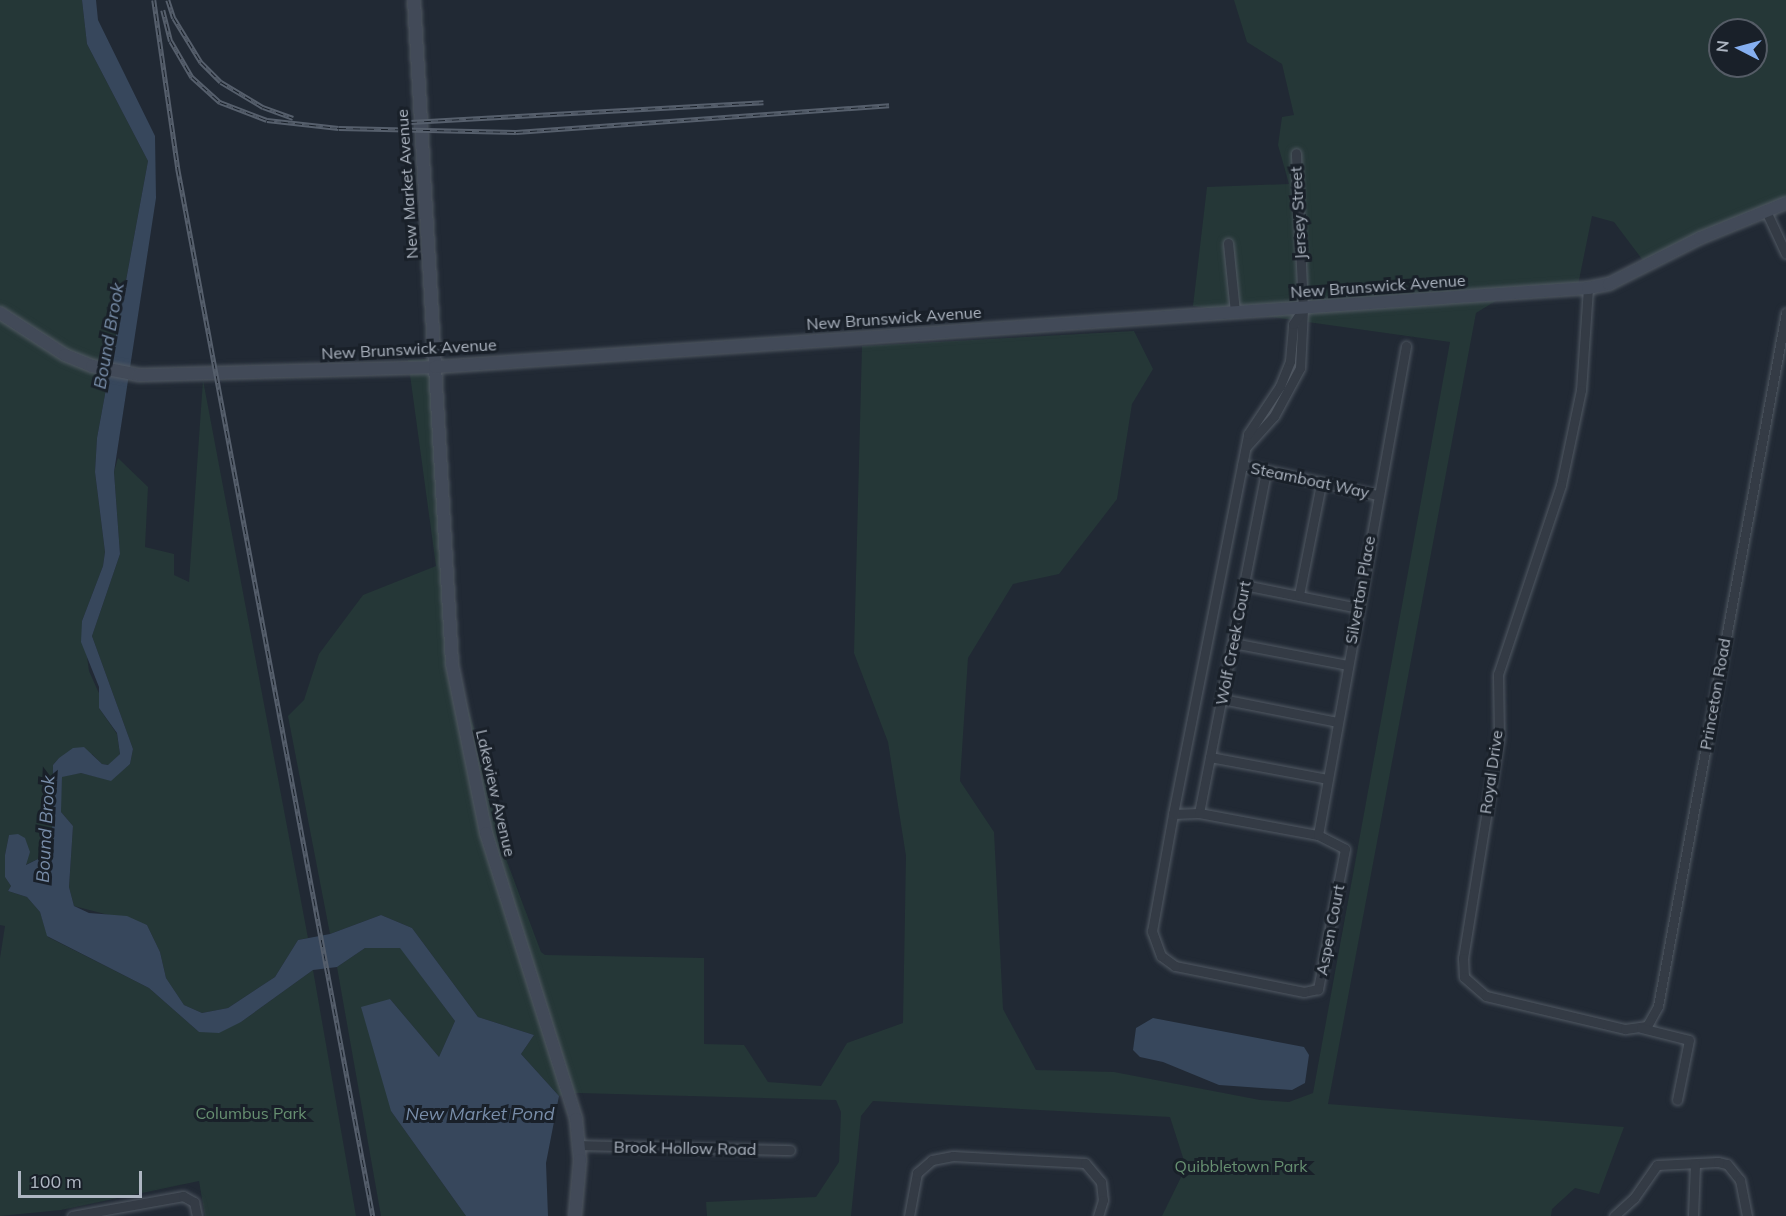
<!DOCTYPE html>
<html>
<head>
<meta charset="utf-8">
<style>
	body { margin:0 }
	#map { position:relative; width:1786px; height:1216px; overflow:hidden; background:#212934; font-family:Mulish,sans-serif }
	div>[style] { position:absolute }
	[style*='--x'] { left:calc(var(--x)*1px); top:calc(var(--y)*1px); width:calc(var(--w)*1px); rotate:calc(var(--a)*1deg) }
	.green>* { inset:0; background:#253737 }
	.water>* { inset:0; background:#37475c }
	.roads { filter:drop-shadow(0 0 2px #515963) drop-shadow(0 0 2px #515963) }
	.street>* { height:9px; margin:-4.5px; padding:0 4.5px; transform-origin:4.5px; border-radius:4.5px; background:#343b45 }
	.secondary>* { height:12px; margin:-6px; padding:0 6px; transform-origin:6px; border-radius:6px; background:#424a58 }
	.rail>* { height:4.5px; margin-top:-2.25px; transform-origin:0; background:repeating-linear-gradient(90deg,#192029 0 7px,#565f6c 0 14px); box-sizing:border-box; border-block:2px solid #565f6c }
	span { translate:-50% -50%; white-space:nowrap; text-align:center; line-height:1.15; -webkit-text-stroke:6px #192029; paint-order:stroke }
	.street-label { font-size:16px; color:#aeb6c2 }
	.park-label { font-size:16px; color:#679071 }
	.water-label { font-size:18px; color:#788da9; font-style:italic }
	.north { position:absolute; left:1708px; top:18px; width:60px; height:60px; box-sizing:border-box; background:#192029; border:2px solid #555c66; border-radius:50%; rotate:276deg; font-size:16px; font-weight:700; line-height:24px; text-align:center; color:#aeb6c2 }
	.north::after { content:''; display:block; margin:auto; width:21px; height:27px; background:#85aff0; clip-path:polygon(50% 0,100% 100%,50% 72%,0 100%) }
	.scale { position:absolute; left:18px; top:1171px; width:124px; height:27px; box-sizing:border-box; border:3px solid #aeb6c2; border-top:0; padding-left:8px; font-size:18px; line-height:21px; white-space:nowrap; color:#aeb6c2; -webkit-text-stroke:4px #192029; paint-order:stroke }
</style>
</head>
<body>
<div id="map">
	<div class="green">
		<i style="clip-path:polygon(0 0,82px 0,87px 44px,148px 161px,97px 438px,95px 472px,105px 552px,103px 566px,82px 621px,89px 671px,102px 700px,99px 708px,117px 734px,120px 754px,109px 765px,102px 764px,92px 754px,59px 758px,53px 765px,52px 839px,38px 859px,25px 865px,9px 835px,5px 855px,5px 877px,11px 886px,8px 891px,27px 897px,40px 912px,48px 937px,149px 988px,199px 1032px,241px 1022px,313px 970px,356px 1216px,205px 1216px,199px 1181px,61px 1210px,0 1216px,0 958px,5px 926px,0 925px)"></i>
		<i style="clip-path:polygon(evenodd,1234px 0,1786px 0,1786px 200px,1648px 267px,1614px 222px,1592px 216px,1577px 290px,1510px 292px,1476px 313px,1328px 1104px,1624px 1127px,1599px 1194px,1575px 1188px,1552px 1209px,1551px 1216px,1162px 1216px,1186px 1167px,1170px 1117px,873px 1101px,861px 1116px,851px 1216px,707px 1216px,706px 1202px,816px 1197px,839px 1162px,841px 1112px,836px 1100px,578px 1093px,559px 1096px,521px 1054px,534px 1035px,478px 1017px,412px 928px,381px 915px,330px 934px,288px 716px,304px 700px,319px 654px,363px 595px,436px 566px,408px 360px,438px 358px,457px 672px,477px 738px,501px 846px,541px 952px,545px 955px,704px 958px,704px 1044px,744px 1045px,768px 1082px,821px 1086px,847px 1043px,903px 1023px,906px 856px,888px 742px,854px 653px,862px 346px,1134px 331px,1153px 369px,1132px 404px,1117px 499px,1059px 574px,1013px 584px,968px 658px,960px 781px,994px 832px,1003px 1009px,1036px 1070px,1114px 1072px,1260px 1100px,1289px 1102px,1313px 1093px,1450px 342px,1193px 306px,1207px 187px,1289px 184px,1278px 145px,1282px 117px,1294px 115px,1282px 64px,1247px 42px,1234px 0,1720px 30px,1756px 30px,1756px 66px,1720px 66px,1720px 30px)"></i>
		<i style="clip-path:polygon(203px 380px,308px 938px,298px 940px,275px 977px,228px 1008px,202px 1013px,184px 1005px,166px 978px,160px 952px,147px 925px,74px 906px,69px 887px,73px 826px,61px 812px,61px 794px,62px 776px,81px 773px,111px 780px,130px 764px,133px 749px,92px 636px,120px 554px,114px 472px,118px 458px,148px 487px,145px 547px,174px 554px,174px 575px,189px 582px)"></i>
		<i style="clip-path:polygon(400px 947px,455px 1021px,439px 1057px,390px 999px,391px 1111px,466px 1216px,381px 1216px,337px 967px,365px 948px)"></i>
	</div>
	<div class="water">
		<i style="clip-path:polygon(82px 0,96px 0,98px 20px,155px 136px,156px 198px,114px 472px,120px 554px,92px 636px,133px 749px,130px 764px,111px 781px,81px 773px,62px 777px,61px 812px,73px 826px,69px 887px,74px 906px,89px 913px,127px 916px,147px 925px,160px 952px,166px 978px,184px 1005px,202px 1013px,228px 1008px,275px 977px,298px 940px,330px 934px,381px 915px,412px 928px,478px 1017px,534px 1035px,521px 1054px,559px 1096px,546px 1163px,548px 1216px,466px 1216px,391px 1111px,361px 1007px,390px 999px,439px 1057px,455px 1021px,400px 948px,365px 948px,337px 967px,313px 970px,241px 1022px,219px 1033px,199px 1032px,149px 988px,47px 936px,40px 912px,27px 897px,8px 891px,11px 886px,5px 877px,5px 855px,9px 835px,18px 834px,25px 838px,30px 852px,26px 865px,38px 859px,52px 839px,53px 765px,59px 758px,73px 748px,84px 747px,102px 764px,108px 765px,120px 754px,117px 733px,99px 708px,99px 687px,81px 642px,82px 621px,103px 566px,105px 552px,95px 472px,97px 438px,148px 161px,87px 44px)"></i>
		<i style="clip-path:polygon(1153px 1018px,1304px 1047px,1309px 1055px,1305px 1083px,1292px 1090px,1219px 1085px,1163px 1062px,1140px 1057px,1133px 1050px,1136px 1028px)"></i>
	</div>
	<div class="roads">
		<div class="street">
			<i style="--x:1766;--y:211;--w:47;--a:65.1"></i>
			<i style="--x:1228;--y:243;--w:69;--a:84.2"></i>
			<i style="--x:1588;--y:288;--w:102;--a:93.9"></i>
			<i style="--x:1581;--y:390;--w:97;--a:101.9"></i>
			<i style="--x:1561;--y:485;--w:199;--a:108.4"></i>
			<i style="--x:1498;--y:674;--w:62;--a:89.1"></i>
			<i style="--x:1499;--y:736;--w:225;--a:99.2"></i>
			<i style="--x:1463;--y:958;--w:19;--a:87"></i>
			<i style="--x:1464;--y:977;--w:29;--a:41"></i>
			<i style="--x:1486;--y:996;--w:143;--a:13.4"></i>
			<i style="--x:1625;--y:1029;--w:22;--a:-8"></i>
			<i style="--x:1647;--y:1026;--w:23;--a:-61"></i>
			<i style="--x:1658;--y:1006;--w:705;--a:-79.54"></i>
			<i style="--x:1246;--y:447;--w:42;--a:-47.9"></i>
			<i style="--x:1274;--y:416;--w:55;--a:-61.6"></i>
			<i style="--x:1300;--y:368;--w:59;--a:-87.1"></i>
			<i style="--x:1303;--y:309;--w:156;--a:-92.6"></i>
			<i style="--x:1242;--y:465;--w:138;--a:12.5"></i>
			<i style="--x:1244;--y:585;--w:116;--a:11.4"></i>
			<i style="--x:1299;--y:595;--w:113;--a:-78.8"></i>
			<i style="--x:1233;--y:643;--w:116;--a:10.9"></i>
			<i style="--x:1222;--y:699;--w:117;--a:11.3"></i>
			<i style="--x:1210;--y:757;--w:119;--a:10.6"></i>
			<i style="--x:1199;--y:813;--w:347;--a:-78.9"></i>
			<i style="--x:1173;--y:814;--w:26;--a:-2"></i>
			<i style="--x:1199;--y:813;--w:121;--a:10.5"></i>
			<i style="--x:1318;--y:835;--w:30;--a:27"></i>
			<i style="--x:1345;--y:849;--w:143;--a:100.9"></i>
			<i style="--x:1318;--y:989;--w:14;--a:168"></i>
			<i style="--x:1304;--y:992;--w:132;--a:-168.6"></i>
			<i style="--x:1175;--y:966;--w:17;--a:-144"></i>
			<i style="--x:1161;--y:956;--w:27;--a:-110"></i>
			<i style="--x:1152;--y:931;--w:119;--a:-79.8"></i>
			<i style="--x:1173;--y:814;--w:387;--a:-78.8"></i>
			<i style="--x:1248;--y:434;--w:58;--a:-56.3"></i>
			<i style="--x:1280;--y:386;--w:27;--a:-68"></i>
			<i style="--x:1290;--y:361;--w:37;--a:-85"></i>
			<i style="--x:1293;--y:324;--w:18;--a:-56"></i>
			<i style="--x:1318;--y:835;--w:497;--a:-79.8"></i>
			<i style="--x:1641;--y:1028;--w:49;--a:14"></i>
			<i style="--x:1689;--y:1040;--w:61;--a:101.3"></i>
			<i style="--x:580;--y:1145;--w:210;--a:1.4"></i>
			<i style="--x:72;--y:1216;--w:113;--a:-10.2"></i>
			<i style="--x:183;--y:1196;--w:13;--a:29"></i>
			<i style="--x:194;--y:1202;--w:14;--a:78"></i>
			<i style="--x:909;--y:1216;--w:44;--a:-79.5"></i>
			<i style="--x:917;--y:1173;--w:20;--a:-41"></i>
			<i style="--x:932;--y:1160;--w:21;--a:-11"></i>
			<i style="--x:953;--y:1156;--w:132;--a:3"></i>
			<i style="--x:1085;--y:1163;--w:25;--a:50"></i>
			<i style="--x:1101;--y:1182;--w:18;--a:84"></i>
			<i style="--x:1103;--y:1200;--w:17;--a:107"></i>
			<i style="--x:1614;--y:1216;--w:27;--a:-42"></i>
			<i style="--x:1634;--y:1198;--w:40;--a:-55.1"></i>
			<i style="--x:1657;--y:1165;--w:61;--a:-2.8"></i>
			<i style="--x:1718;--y:1162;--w:9;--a:13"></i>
			<i style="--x:1727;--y:1164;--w:21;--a:51"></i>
			<i style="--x:1740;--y:1180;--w:37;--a:79"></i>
			<i style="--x:1693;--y:1216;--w:52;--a:-87.8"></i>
		</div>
		<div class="secondary">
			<i style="--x:414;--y:0;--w:665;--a:86.72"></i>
			<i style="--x:452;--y:664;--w:172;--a:78.6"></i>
			<i style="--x:486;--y:833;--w:300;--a:72.5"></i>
			<i style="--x:576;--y:1119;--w:41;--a:84.4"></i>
			<i style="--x:580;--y:1160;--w:56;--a:95.1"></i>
			<i style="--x:0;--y:313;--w:77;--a:32.9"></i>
			<i style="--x:65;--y:355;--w:29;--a:22"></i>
			<i style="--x:92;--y:366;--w:48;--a:10.8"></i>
			<i style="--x:139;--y:375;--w:296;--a:-1.5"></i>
			<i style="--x:435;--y:367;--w:1156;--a:-3.92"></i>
			<i style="--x:1588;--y:288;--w:21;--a:-11"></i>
			<i style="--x:1609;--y:284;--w:102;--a:-26.8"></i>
			<i style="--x:1700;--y:238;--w:93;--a:-22.1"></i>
		</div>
	</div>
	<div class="rail">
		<i style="--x:154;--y:0;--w:171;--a:81.9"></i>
		<i style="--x:178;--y:169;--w:1065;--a:79.45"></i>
		<i style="--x:168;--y:0;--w:19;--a:72"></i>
		<i style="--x:174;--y:18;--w:52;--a:58.5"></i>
		<i style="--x:201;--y:62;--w:28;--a:45"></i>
		<i style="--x:221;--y:82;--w:49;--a:30.8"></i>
		<i style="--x:263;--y:107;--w:32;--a:20"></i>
		<i style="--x:163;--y:10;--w:32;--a:76"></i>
		<i style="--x:171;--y:41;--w:42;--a:59.7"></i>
		<i style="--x:192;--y:77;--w:38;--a:42"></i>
		<i style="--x:220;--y:102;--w:50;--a:21"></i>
		<i style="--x:267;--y:120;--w:72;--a:6.3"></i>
		<i style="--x:339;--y:128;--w:177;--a:1.3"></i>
		<i style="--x:516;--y:132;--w:374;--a:-4.1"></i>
		<i style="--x:410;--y:122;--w:354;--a:-3.2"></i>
	</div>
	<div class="street-label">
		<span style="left:407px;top:184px;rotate:-94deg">New Market Avenue</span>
		<span style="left:1298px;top:213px;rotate:-93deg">Jersey Street</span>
		<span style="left:1378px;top:286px;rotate:-4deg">New Brunswick Avenue</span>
		<span style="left:894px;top:318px;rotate:-4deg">New Brunswick Avenue</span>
		<span style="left:409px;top:349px;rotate:-3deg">New Brunswick Avenue</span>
		<span style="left:1310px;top:480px;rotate:12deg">Steamboat Way</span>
		<span style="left:1360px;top:590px;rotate:-80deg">Silverton Place</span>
		<span style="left:1233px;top:643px;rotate:-79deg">Wolf Creek Court</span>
		<span style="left:1715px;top:694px;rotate:-80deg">Princeton Road</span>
		<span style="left:1491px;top:772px;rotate:-82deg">Royal Drive</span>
		<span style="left:496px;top:793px;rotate:77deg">Lakeview Avenue</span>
		<span style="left:1330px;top:930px;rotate:-79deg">Aspen Court</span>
		<span style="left:685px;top:1148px;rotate:1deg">Brook Hollow Road</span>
	</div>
	<div class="park-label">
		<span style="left:251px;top:1113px">Columbus Park</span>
		<span style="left:1241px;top:1166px">Quibbletown Park</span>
	</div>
	<div class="water-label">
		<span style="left:109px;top:336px;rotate:-80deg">Bound Brook</span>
		<span style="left:46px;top:829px;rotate:-87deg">Bound Brook</span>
		<span style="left:480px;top:1114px">New Market Pond</span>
	</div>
	<div class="north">N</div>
	<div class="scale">100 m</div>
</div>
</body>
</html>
